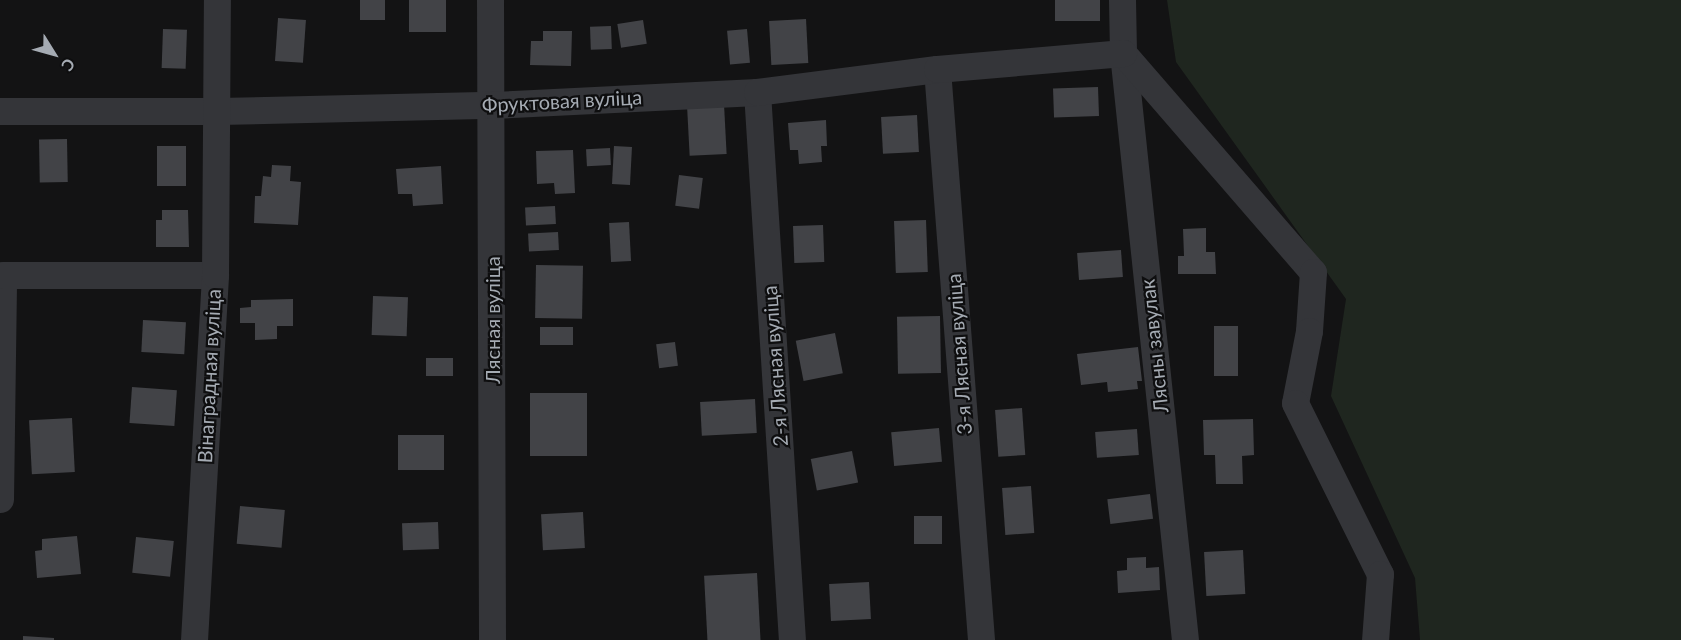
<!DOCTYPE html>
<html>
<head>
<meta charset="utf-8">
<style>
	body { margin:0 }
	#map { position:relative; width:1681px; height:640px; overflow:hidden; background:#131314; font-family:Lato,sans-serif }
	div>[style] { position:absolute }
	[style*='--x'] { left:calc(var(--x)*1px); top:calc(var(--y)*1px); width:calc(var(--w)*1px); rotate:calc(var(--a)*1deg) }
	.green>* { inset:0; background:#1f261f }
	.building>* { inset:0; background:#424347; transform-origin:0 0 }
	.minor>* { height:27px; margin:-13.5px; padding:0 13.5px; transform-origin:13.5px; border-radius:13.5px; background:#343539 }
	span { translate:-50% -50%; white-space:nowrap; text-align:center; line-height:1.15; -webkit-text-stroke:4.5px #0e0e0f; paint-order:stroke }
	.street-label { font-size:20px; color:#a5abb3 }
	.north { position:absolute; left:24px; top:24px; width:60px; height:60px; -webkit-text-stroke:4px #0e0e0f; paint-order:stroke; rotate:127deg; font-size:16px; font-weight:700; line-height:24px; text-align:center; color:#a5abb3 }
	.north::after { content:''; display:block; margin:auto; width:21px; height:27px; background:#a5abb3; clip-path:polygon(50% 0,100% 100%,50% 72%,0 100%) }
</style>
</head>
<body>
<div id="map">
	<div class="green">
		<i style="clip-path:polygon(1167px 0,1681px 0,1681px 640px,1420px 640px,1415px 578px,1331px 396px,1346px 299px,1176px 62px)"></i>
	</div>
	<div class="building">
		<i style="left:360px;top:0;width:25px;height:20px"></i>
		<i style="left:409px;top:0;width:37px;height:32px"></i>
		<i style="left:1055px;top:0;width:45px;height:21px"></i>
		<i style="left:278px;top:18px;width:28px;height:43px;rotate:4deg"></i>
		<i style="left:806px;top:19px;width:44px;height:37px;rotate:87deg"></i>
		<i style="left:643px;top:20px;width:24px;height:26px;rotate:81deg"></i>
		<i style="left:611px;top:26px;width:23px;height:21px;rotate:88deg"></i>
		<i style="left:163px;top:29px;width:24px;height:39px;rotate:2deg"></i>
		<i style="left:747px;top:29px;width:34px;height:20px;rotate:85deg"></i>
		<i style="clip-path:polygon(543px 31px,572px 31px,571px 66px,530px 65px,531px 41px,543px 41px)"></i>
		<i style="left:1098px;top:87px;width:29px;height:45px;rotate:88deg"></i>
		<i style="left:724px;top:104px;width:50px;height:37px;rotate:87deg"></i>
		<i style="left:917px;top:115px;width:37px;height:36px;rotate:87deg"></i>
		<i style="clip-path:polygon(826px 120px,827px 146px,821px 146px,822px 162px,799px 164px,798px 150px,790px 150px,788px 123px)"></i>
		<i style="left:67px;top:139px;width:43px;height:28px;rotate:89deg"></i>
		<i style="left:157px;top:146px;width:29px;height:40px"></i>
		<i style="left:614px;top:146px;width:18px;height:38px;rotate:3deg"></i>
		<i style="left:610px;top:148px;width:17px;height:24px;rotate:87deg"></i>
		<i style="clip-path:polygon(573px 150px,575px 193px,555px 194px,554px 183px,537px 184px,536px 151px)"></i>
		<i style="clip-path:polygon(272px 165px,291px 166px,290px 181px,301px 182px,298px 225px,254px 223px,255px 196px,261px 196px,263px 176px,271px 177px)"></i>
		<i style="clip-path:polygon(441px 166px,443px 204px,413px 206px,412px 194px,398px 194px,396px 169px)"></i>
		<i style="left:679px;top:175px;width:24px;height:31px;rotate:7deg"></i>
		<i style="left:555px;top:206px;width:18px;height:30px;rotate:87deg"></i>
		<i style="clip-path:polygon(162px 210px,188px 210px,189px 247px,156px 247px,156px 220px,162px 220px)"></i>
		<i style="left:926px;top:220px;width:52px;height:32px;rotate:88deg"></i>
		<i style="left:629px;top:222px;width:39px;height:20px;rotate:87deg"></i>
		<i style="left:823px;top:225px;width:37px;height:30px;rotate:88deg"></i>
		<i style="clip-path:polygon(1206px 228px,1206px 252px,1215px 252px,1216px 274px,1178px 274px,1178px 256px,1184px 256px,1183px 229px)"></i>
		<i style="left:558px;top:232px;width:18px;height:30px;rotate:87deg"></i>
		<i style="left:1121px;top:250px;width:27px;height:44px;rotate:86deg"></i>
		<i style="left:536px;top:265px;width:47px;height:53px;rotate:1deg"></i>
		<i style="left:373px;top:296px;width:35px;height:39px;rotate:2deg"></i>
		<i style="clip-path:polygon(293px 299px,293px 326px,277px 326px,277px 339px,255px 340px,255px 323px,240px 323px,240px 308px,251px 307px,251px 300px)"></i>
		<i style="left:940px;top:316px;width:57px;height:43px;rotate:89deg"></i>
		<i style="left:143px;top:320px;width:43px;height:32px;rotate:3deg"></i>
		<i style="left:1214px;top:326px;width:24px;height:50px"></i>
		<i style="left:573px;top:327px;width:18px;height:33px;rotate:90deg"></i>
		<i style="left:835px;top:333px;width:41px;height:40px;rotate:79deg"></i>
		<i style="left:675px;top:342px;width:24px;height:19px;rotate:83deg"></i>
		<i style="clip-path:polygon(1138px 347px,1142px 381px,1137px 381px,1138px 389px,1108px 392px,1107px 382px,1081px 385px,1077px 354px)"></i>
		<i style="left:426px;top:358px;width:27px;height:18px"></i>
		<i style="left:132px;top:387px;width:45px;height:36px;rotate:4deg"></i>
		<i style="left:530px;top:393px;width:57px;height:63px"></i>
		<i style="left:755px;top:399px;width:34px;height:55px;rotate:87deg"></i>
		<i style="left:1022px;top:408px;width:47px;height:27px;rotate:86deg"></i>
		<i style="left:72px;top:418px;width:54px;height:43px;rotate:87deg"></i>
		<i style="clip-path:polygon(1253px 419px,1254px 455px,1242px 456px,1243px 484px,1216px 484px,1215px 455px,1204px 455px,1203px 420px)"></i>
		<i style="left:939px;top:428px;width:34px;height:48px;rotate:85deg"></i>
		<i style="left:1137px;top:429px;width:26px;height:42px;rotate:86deg"></i>
		<i style="left:398px;top:435px;width:46px;height:35px"></i>
		<i style="left:852px;top:451px;width:32px;height:42px;rotate:79deg"></i>
		<i style="left:1031px;top:486px;width:47px;height:29px;rotate:86deg"></i>
		<i style="left:1150px;top:494px;width:25px;height:43px;rotate:83deg"></i>
		<i style="left:240px;top:506px;width:45px;height:38px;rotate:5deg"></i>
		<i style="left:583px;top:512px;width:36px;height:42px;rotate:87deg"></i>
		<i style="left:914px;top:516px;width:28px;height:28px"></i>
		<i style="left:438px;top:522px;width:27px;height:36px;rotate:88deg"></i>
		<i style="clip-path:polygon(77px 536px,81px 574px,37px 578px,35px 551px,42px 550px,42px 539px)"></i>
		<i style="left:136px;top:537px;width:38px;height:36px;rotate:6deg"></i>
		<i style="left:1243px;top:550px;width:44px;height:39px;rotate:87deg"></i>
		<i style="clip-path:polygon(1146px 557px,1146px 568px,1159px 567px,1160px 590px,1118px 593px,1117px 571px,1127px 570px,1127px 558px)"></i>
		<i style="left:757px;top:573px;width:67px;height:53px;rotate:87deg"></i>
		<i style="left:869px;top:582px;width:37px;height:40px;rotate:87deg"></i>
		<i style="clip-path:polygon(23px 636px,54px 638px,54px 640px,23px 640px)"></i>
	</div>
	<div class="minor">
		<i style="--x:490;--y:0;--w:640;--a:89.82"></i>
		<i style="--x:1122;--y:0;--w:53;--a:88.9"></i>
		<i style="--x:1123;--y:53;--w:590;--a:83.97"></i>
		<i style="--x:1123;--y:53;--w:290;--a:49.1"></i>
		<i style="--x:1313;--y:272;--w:59;--a:93.9"></i>
		<i style="--x:1309;--y:331;--w:73;--a:101"></i>
		<i style="--x:1295;--y:403;--w:191;--a:63.6"></i>
		<i style="--x:1380;--y:574;--w:66;--a:94.3"></i>
		<i style="--x:937;--y:69;--w:573;--a:85.59"></i>
		<i style="--x:757;--y:92;--w:549;--a:86.35"></i>
		<i style="--x:0;--y:111;--w:218;--a:0"></i>
		<i style="--x:218;--y:111;--w:274;--a:-1.3"></i>
		<i style="--x:492;--y:105;--w:265;--a:-2.8"></i>
		<i style="--x:757;--y:92;--w:181;--a:-7.3"></i>
		<i style="--x:937;--y:69;--w:187;--a:-4.9"></i>
		<i style="--x:0;--y:499;--w:224;--a:-89.2"></i>
		<i style="--x:3;--y:275;--w:212;--a:0"></i>
		<i style="--x:194;--y:640;--w:366;--a:-86.7"></i>
		<i style="--x:215;--y:275;--w:275;--a:-89.6"></i>
	</div>
	<div class="street-label">
		<span style="left:562px;top:101px;rotate:-3deg">Фруктовая вуліца</span>
		<span style="left:492px;top:320px;rotate:-90deg">Лясная вуліца</span>
		<span style="left:1154px;top:346px;rotate:-96deg">Лясны завулак</span>
		<span style="left:959px;top:354px;rotate:-94deg">3-я Лясная вуліца</span>
		<span style="left:775px;top:366px;rotate:-94deg">2-я Лясная вуліца</span>
		<span style="left:209px;top:376px;rotate:-87deg">Вінаградная вуліца</span>
	</div>
	<div class="north">С</div>
</div>
</body>
</html>
